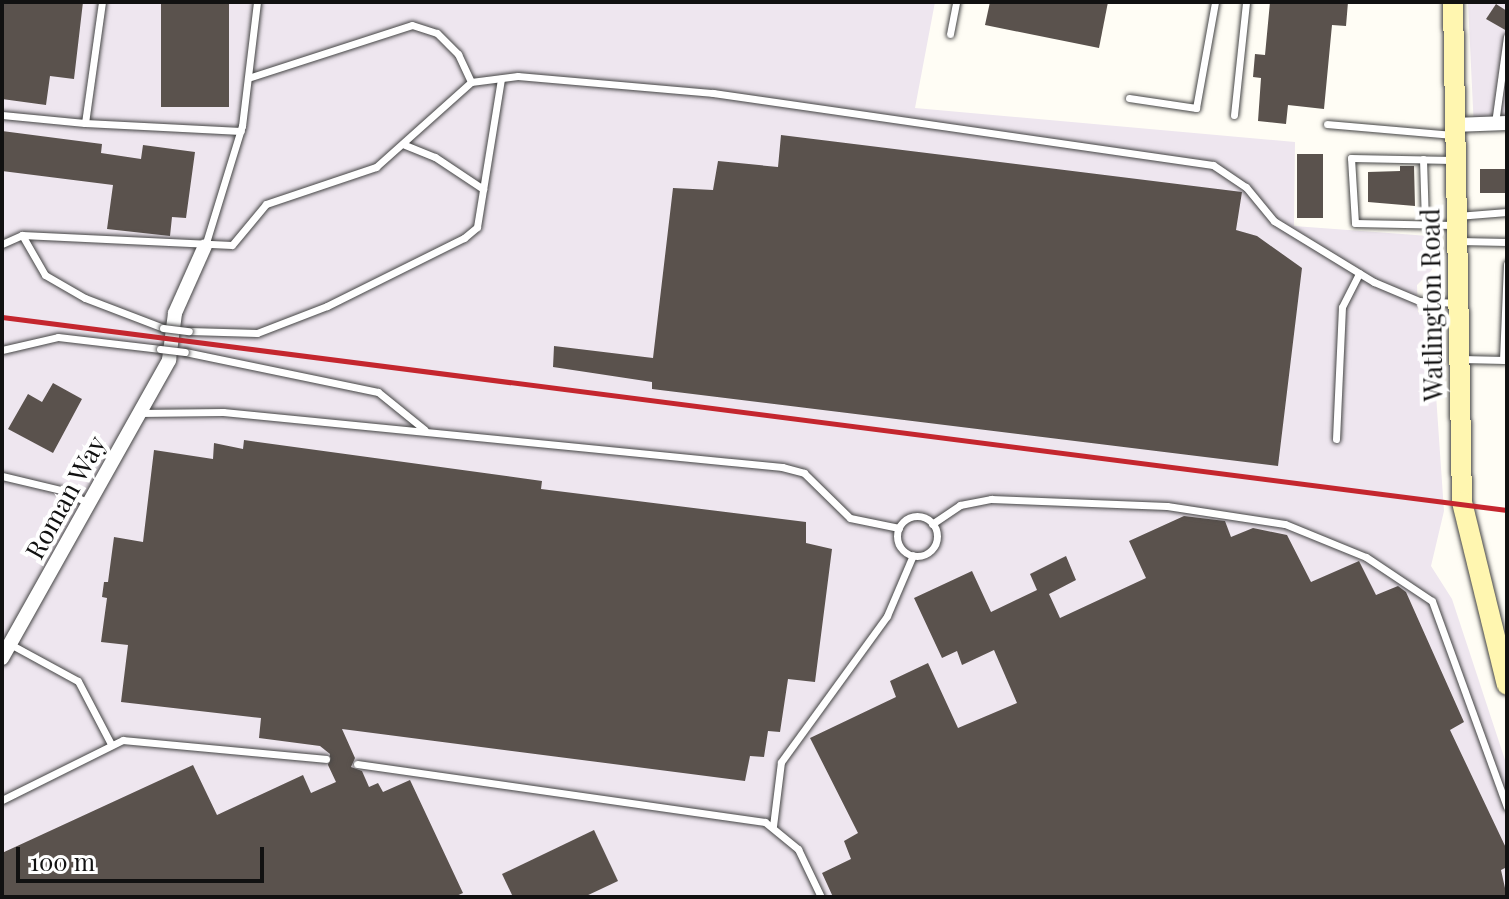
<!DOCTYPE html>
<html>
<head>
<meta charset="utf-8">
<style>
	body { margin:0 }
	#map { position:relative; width:1509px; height:899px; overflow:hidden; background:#fffdf5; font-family:"Playfair Display",serif }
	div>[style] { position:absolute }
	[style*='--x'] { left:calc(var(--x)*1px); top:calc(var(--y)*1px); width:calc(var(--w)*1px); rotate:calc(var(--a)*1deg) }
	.industrial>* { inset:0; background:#eee6ef }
	.building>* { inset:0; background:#5a524d; transform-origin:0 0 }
	.roads { filter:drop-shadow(0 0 2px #444) drop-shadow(0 0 2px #444) }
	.service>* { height:7px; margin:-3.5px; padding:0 3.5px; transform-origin:3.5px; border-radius:3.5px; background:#fff }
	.service>.ring { margin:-3.5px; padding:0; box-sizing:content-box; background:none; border:7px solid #fff; border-radius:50% }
	.minor>* { height:14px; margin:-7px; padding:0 7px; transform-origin:7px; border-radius:7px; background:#fff }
	.secondary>* { height:20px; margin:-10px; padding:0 10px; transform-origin:10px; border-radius:10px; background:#fff6b0 }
	.rail>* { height:5px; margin:-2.5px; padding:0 2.5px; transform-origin:2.5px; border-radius:2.5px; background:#c4262e }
	.bridges { filter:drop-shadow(0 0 2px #444) drop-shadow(0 0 2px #444) }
	.service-bridge>* { height:7px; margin:-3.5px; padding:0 3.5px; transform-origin:3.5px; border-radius:3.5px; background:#fff }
	span { translate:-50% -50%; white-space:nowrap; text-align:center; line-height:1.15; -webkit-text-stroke:8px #fff; paint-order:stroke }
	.street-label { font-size:26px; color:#111 }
	.frame { position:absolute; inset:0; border:4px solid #111; pointer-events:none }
	.scale { position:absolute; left:16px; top:847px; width:248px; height:36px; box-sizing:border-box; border:4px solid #111; border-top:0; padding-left:10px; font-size:24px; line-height:28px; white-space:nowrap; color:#111; -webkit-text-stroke:6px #fff; paint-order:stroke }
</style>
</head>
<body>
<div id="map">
	<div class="industrial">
		<i style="clip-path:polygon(2px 2px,935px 2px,915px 108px,1295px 142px,1294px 226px,1429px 236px,1432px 270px,1417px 285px,1418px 312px,1431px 322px,1444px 511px,1431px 566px,1452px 599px,1507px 766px,1507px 897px,2px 897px)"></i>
		<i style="clip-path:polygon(1468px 2px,1507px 2px,1507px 130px,1474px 129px)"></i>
	</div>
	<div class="building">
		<i style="clip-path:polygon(2px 2px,83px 2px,74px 79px,50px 76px,46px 105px,2px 99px)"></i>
		<i style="left:161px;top:2px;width:68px;height:105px"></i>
		<i style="clip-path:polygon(990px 2px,1108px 2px,1099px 48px,985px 25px)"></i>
		<i style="clip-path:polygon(1270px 2px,1348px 2px,1346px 26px,1332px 25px,1324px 109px,1288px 105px,1286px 124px,1258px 121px,1261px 78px,1253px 77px,1255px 54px,1265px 55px)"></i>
		<i style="clip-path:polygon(1496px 4px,1507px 11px,1507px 31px,1486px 19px)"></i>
		<i style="clip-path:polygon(2px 131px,102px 144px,101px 153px,141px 159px,143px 145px,195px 152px,186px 218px,172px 217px,170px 236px,107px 229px,113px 185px,2px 171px)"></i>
		<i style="clip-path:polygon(781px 135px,1242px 192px,1236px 230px,1257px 236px,1302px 268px,1278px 466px,652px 389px,652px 382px,553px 367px,554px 346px,653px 358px,673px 188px,713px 190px,718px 161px,778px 167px)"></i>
		<i style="left:1297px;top:154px;width:26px;height:64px"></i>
		<i style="clip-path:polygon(1400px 166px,1414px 166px,1415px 206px,1368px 202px,1368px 172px,1400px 171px)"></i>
		<i style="left:1507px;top:169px;width:24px;height:27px;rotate:90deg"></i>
		<i style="clip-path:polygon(53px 383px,82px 399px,53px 453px,8px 429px,28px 394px,42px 402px)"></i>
		<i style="clip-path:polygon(244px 440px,542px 481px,541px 489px,806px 522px,806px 543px,832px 549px,815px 682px,788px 679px,780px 732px,768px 731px,764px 757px,750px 756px,745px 781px,342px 729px,355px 758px,351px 767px,362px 771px,369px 787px,378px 783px,383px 792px,410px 780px,463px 893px,454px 897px,2px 897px,2px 853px,193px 765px,217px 815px,303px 775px,311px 793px,336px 782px,328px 765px,330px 754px,320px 746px,259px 738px,261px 718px,121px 702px,128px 645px,101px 642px,107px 598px,102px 597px,104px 582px,108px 582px,114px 537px,143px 542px,154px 450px,213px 459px,214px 443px,243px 449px)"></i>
		<i style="clip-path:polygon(1184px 516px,1225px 521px,1231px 537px,1253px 528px,1287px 535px,1311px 582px,1359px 561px,1376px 595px,1398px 586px,1406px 592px,1464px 722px,1450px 730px,1507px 850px,1507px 867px,1501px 870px,1507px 897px,833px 897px,822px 873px,851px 859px,844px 841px,858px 833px,810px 738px,896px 697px,890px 681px,928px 663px,958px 728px,1017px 703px,994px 650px,962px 665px,957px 651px,942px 658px,914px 598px,972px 571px,991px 612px,1037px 590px,1030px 574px,1066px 556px,1076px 580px,1049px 594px,1060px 618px,1146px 578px,1129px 541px)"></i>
		<i style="clip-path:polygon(594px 830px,618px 881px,584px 897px,513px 897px,502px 874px)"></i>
	</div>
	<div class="roads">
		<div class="service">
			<i style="--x:102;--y:2;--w:122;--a:98"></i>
			<i style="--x:85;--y:123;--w:156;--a:2.9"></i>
			<i style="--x:950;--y:34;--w:33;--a:-79"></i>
			<i style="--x:248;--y:78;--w:172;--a:-17.9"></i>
			<i style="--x:412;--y:25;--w:26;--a:18"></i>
			<i style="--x:437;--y:33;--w:30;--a:45"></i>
			<i style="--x:458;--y:54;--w:31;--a:65"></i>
			<i style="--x:1129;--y:98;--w:68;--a:8.5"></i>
			<i style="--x:1196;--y:108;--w:108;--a:-79.8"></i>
			<i style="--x:2;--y:115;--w:83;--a:5.5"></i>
			<i style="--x:1234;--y:115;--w:114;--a:-83.9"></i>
			<i style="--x:1495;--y:123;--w:87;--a:-82.1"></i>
			<i style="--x:1327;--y:124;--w:126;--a:5"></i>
			<i style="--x:405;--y:145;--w:32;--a:22"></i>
			<i style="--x:435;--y:157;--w:58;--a:33.7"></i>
			<i style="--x:1423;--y:159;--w:65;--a:88.2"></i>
			<i style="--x:1452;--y:160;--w:101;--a:-178.9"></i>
			<i style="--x:1351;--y:158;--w:65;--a:86.5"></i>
			<i style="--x:1355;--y:223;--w:98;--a:1.2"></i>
			<i style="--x:1457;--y:216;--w:50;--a:-4.6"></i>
			<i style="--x:22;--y:235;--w:46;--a:60.1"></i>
			<i style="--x:45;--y:275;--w:46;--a:29.9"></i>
			<i style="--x:85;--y:298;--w:84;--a:21"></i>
			<i style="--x:1459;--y:241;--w:48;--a:1.2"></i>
			<i style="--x:2;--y:244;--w:22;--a:-24"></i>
			<i style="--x:22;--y:235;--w:210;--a:2.7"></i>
			<i style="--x:232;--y:245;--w:53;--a:-50.3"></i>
			<i style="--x:266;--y:204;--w:116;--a:-18.6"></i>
			<i style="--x:376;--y:167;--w:127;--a:-41.8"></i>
			<i style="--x:471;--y:82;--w:47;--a:-7.3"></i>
			<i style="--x:518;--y:76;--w:196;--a:5"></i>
			<i style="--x:713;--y:93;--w:505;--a:8.19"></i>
			<i style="--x:1213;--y:165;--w:40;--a:34"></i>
			<i style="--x:1246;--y:187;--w:44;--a:50.5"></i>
			<i style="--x:1274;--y:221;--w:117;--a:31.4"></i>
			<i style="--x:1374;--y:282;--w:49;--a:22.9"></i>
			<i style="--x:1419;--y:301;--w:38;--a:3"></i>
			<i style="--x:205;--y:246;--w:126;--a:-72.9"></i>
			<i style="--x:242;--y:126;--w:125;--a:-83.1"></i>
			<i style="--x:189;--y:331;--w:68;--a:1.7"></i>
			<i style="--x:257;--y:333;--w:75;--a:-21.1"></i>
			<i style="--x:327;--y:306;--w:153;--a:-26.4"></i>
			<i style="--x:464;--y:238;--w:17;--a:-40"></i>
			<i style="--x:477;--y:227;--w:150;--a:-80.8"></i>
			<i style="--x:2;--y:350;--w:57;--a:-13.1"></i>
			<i style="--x:58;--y:337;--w:103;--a:6.7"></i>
			<i style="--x:185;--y:352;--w:197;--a:11.7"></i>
			<i style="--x:378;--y:392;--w:60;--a:39"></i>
			<i style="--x:1461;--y:359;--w:44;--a:1.3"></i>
			<i style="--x:1503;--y:360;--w:96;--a:-87.6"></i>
			<i style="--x:139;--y:413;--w:84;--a:-0.7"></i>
			<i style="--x:223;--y:412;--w:562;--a:5.62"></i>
			<i style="--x:782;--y:467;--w:23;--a:15"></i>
			<i style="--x:804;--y:473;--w:64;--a:44.4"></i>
			<i style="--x:850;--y:518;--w:50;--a:11.5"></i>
			<i style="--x:1336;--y:439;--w:132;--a:-87.4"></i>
			<i style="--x:1342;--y:307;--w:38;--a:-63"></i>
			<i style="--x:2;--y:476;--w:61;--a:13.3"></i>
			<i style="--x:61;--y:490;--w:31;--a:25"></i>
			<i class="ring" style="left:897px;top:516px;width:33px;height:33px"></i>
			<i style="--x:932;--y:524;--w:34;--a:-34"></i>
			<i style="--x:960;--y:505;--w:32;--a:-11"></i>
			<i style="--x:991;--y:499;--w:176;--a:2.3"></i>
			<i style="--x:1167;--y:506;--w:119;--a:8.7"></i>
			<i style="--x:1285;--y:524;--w:87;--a:22.2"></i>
			<i style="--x:1366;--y:557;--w:79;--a:33.7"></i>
			<i style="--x:1432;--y:601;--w:219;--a:70"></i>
			<i style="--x:10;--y:644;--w:77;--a:28.6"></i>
			<i style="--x:78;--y:681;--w:71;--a:62.4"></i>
			<i style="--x:357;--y:764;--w:412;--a:8.1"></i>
			<i style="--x:765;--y:822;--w:43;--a:39.3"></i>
			<i style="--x:798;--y:849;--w:53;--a:64.4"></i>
			<i style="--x:2;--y:800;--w:135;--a:-26.4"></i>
			<i style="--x:123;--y:740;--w:204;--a:5.3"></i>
			<i style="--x:773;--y:826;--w:64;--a:-82.9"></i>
			<i style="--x:781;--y:762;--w:180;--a:-54"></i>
			<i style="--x:887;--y:616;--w:66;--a:-66.9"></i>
		</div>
		<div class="minor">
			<i style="--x:1453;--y:125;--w:54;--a:-2.1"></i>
			<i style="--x:2;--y:658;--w:342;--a:-60.7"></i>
			<i style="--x:169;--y:360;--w:47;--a:-82.7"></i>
			<i style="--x:175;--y:313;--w:73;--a:-65.9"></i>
		</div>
		<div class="secondary">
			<i style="--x:1453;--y:2;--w:500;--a:88.97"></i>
			<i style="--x:1462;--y:502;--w:188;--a:76.2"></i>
		</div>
	</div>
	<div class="rail">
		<i style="--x:2;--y:317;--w:1517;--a:7.31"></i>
	</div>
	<div class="bridges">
		<div class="service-bridge">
			<i style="--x:163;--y:328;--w:26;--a:7"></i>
			<i style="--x:160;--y:349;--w:25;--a:7"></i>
		</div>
	</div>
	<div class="street-label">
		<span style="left:1431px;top:305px;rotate:-91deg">Watlington Road</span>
		<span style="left:65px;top:497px;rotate:-61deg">Roman Way</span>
	</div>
	<div class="frame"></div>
	<div class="scale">100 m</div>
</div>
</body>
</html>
